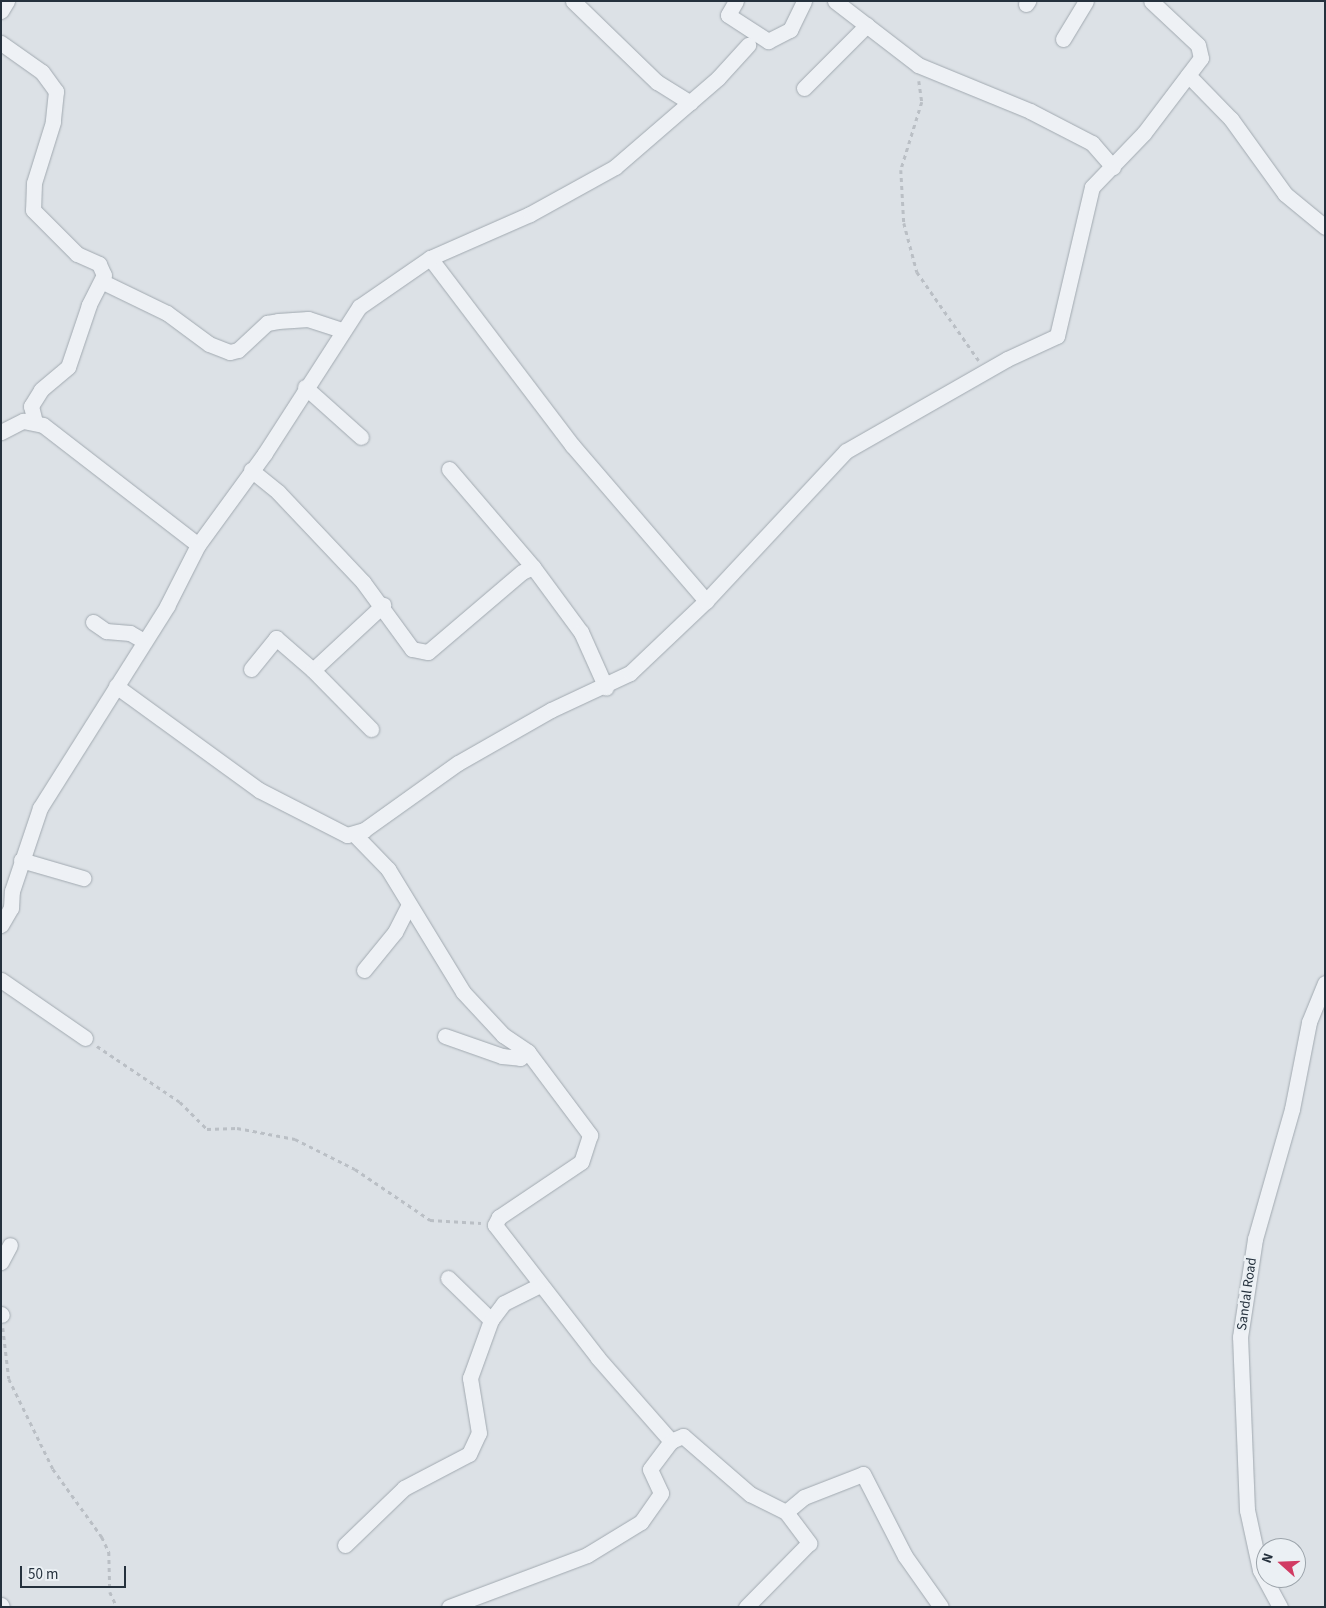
<!DOCTYPE html>
<html>
<head>
<meta charset="utf-8">
<style>
	body { margin:0 }
	#map { position:relative; width:1326px; height:1608px; overflow:hidden; background:#dce1e6; font-family:"Source Sans 3",sans-serif }
	div>[style] { position:absolute }
	[style*='--x'] { left:calc(var(--x)*1px); top:calc(var(--y)*1px); width:calc(var(--w)*1px); rotate:calc(var(--a)*1deg) }
	.path>* { height:2.5px; margin-top:-1.25px; transform-origin:0; background:repeating-linear-gradient(90deg,#babfc5 0 4px,transparent 0 8px) }
	.roads { filter:drop-shadow(0 0 1px #a1a9b0) drop-shadow(0 0 1px #a1a9b0) }
	.minor>* { height:15px; margin:-7.5px; padding:0 7.5px; transform-origin:7.5px; border-radius:7.5px; background:#eef1f5 }
	span { translate:-50% -50%; white-space:nowrap; text-align:center; line-height:1.15; -webkit-text-stroke:4.5px #ebf0f4; paint-order:stroke }
	.street-label { font-size:14px; color:#25313d }
	.frame { position:absolute; inset:0; border:2px solid #25313d; pointer-events:none }
	.north { position:absolute; left:1256px; top:1538px; width:50px; height:50px; box-sizing:border-box; background:#ebf0f4; border:1px solid #9ca4ab; border-radius:50%; rotate:290deg; font-size:14px; font-weight:700; line-height:20px; text-align:center; color:#25313d }
	.north::after { content:''; display:block; margin:auto; width:18px; height:22px; background:#d13b63; clip-path:polygon(50% 0,100% 100%,50% 72%,0 100%) }
	.scale { position:absolute; left:20px; top:1566px; width:106px; height:22px; box-sizing:border-box; border:2px solid #25313d; border-top:0; padding-left:6px; font-size:15px; line-height:18px; white-space:nowrap; color:#25313d; -webkit-text-stroke:4px #ebf0f4; paint-order:stroke }
</style>
</head>
<body>
<div id="map">
	<div class="path">
		<i style="--x:919;--y:81;--w:21;--a:82"></i>
		<i style="--x:922;--y:102;--w:71;--a:107.2"></i>
		<i style="--x:901;--y:170;--w:53;--a:86.8"></i>
		<i style="--x:904;--y:223;--w:51;--a:75.1"></i>
		<i style="--x:917;--y:272;--w:108;--a:55.1"></i>
		<i style="--x:97;--y:1046;--w:100;--a:34"></i>
		<i style="--x:180;--y:1102;--w:38;--a:45"></i>
		<i style="--x:207;--y:1129;--w:30;--a:-2"></i>
		<i style="--x:237;--y:1128;--w:59;--a:10.7"></i>
		<i style="--x:295;--y:1139;--w:67;--a:26.6"></i>
		<i style="--x:355;--y:1169;--w:91;--a:34.2"></i>
		<i style="--x:430;--y:1220;--w:51;--a:3.4"></i>
		<i style="--x:3;--y:1328;--w:51;--a:83.3"></i>
		<i style="--x:9;--y:1379;--w:100;--a:63.9"></i>
		<i style="--x:53;--y:1469;--w:84;--a:54.2"></i>
		<i style="--x:102;--y:1537;--w:17;--a:65"></i>
		<i style="--x:109;--y:1552;--w:40;--a:88.6"></i>
		<i style="--x:110;--y:1592;--w:17;--a:65"></i>
	</div>
	<div class="roads">
		<div class="minor">
			<i style="--x:573;--y:1;--w:117;--a:44"></i>
			<i style="--x:657;--y:82;--w:39;--a:32"></i>
			<i style="--x:736;--y:1;--w:16;--a:120"></i>
			<i style="--x:728;--y:15;--w:48;--a:33"></i>
			<i style="--x:768;--y:41;--w:25;--a:-27"></i>
			<i style="--x:790;--y:30;--w:32;--a:-64"></i>
			<i style="--x:835;--y:1;--w:105;--a:37.6"></i>
			<i style="--x:918;--y:65;--w:121;--a:22.3"></i>
			<i style="--x:1030;--y:111;--w:70;--a:27.3"></i>
			<i style="--x:1092;--y:143;--w:32;--a:49"></i>
			<i style="--x:1026;--y:4;--w:4;--a:-56"></i>
			<i style="--x:1;--y:11;--w:12;--a:-59"></i>
			<i style="--x:1063;--y:39;--w:44;--a:-58.8"></i>
			<i style="--x:1;--y:43;--w:50;--a:35.3"></i>
			<i style="--x:42;--y:72;--w:24;--a:54"></i>
			<i style="--x:56;--y:91;--w:31;--a:96"></i>
			<i style="--x:53;--y:122;--w:64;--a:107.3"></i>
			<i style="--x:34;--y:183;--w:27;--a:92"></i>
			<i style="--x:33;--y:210;--w:62;--a:45"></i>
			<i style="--x:77;--y:254;--w:24;--a:24"></i>
			<i style="--x:99;--y:264;--w:12;--a:66"></i>
			<i style="--x:104;--y:275;--w:34;--a:117"></i>
			<i style="--x:89;--y:305;--w:65;--a:108.7"></i>
			<i style="--x:68;--y:367;--w:35;--a:140"></i>
			<i style="--x:41;--y:390;--w:19;--a:122"></i>
			<i style="--x:31;--y:406;--w:16;--a:76"></i>
			<i style="--x:1188;--y:75;--w:62;--a:45.7"></i>
			<i style="--x:1231;--y:119;--w:92;--a:54.2"></i>
			<i style="--x:1285;--y:194;--w:52;--a:39.5"></i>
			<i style="--x:804;--y:88;--w:89;--a:-45"></i>
			<i style="--x:430;--y:258;--w:235;--a:52.8"></i>
			<i style="--x:572;--y:445;--w:206;--a:49.3"></i>
			<i style="--x:103;--y:282;--w:71;--a:25.8"></i>
			<i style="--x:167;--y:313;--w:52;--a:36.4"></i>
			<i style="--x:209;--y:344;--w:22;--a:21"></i>
			<i style="--x:230;--y:352;--w:8;--a:-14"></i>
			<i style="--x:238;--y:350;--w:40;--a:-43"></i>
			<i style="--x:267;--y:323;--w:11;--a:-10"></i>
			<i style="--x:278;--y:321;--w:30;--a:-4"></i>
			<i style="--x:308;--y:319;--w:35;--a:18"></i>
			<i style="--x:305;--y:387;--w:75;--a:41.8"></i>
			<i style="--x:1;--y:432;--w:25;--a:-27"></i>
			<i style="--x:23;--y:421;--w:20;--a:11"></i>
			<i style="--x:43;--y:425;--w:196;--a:37.7"></i>
			<i style="--x:449;--y:469;--w:129;--a:49.4"></i>
			<i style="--x:251;--y:470;--w:35;--a:39"></i>
			<i style="--x:278;--y:492;--w:124;--a:46.6"></i>
			<i style="--x:363;--y:582;--w:83;--a:53.8"></i>
			<i style="--x:412;--y:649;--w:16;--a:11"></i>
			<i style="--x:428;--y:652;--w:123;--a:-40.4"></i>
			<i style="--x:522;--y:572;--w:12;--a:-24"></i>
			<i style="--x:533;--y:567;--w:81;--a:53.6"></i>
			<i style="--x:581;--y:632;--w:61;--a:65.9"></i>
			<i style="--x:93;--y:622;--w:16;--a:35"></i>
			<i style="--x:106;--y:631;--w:24;--a:5"></i>
			<i style="--x:130;--y:633;--w:16;--a:30"></i>
			<i style="--x:251;--y:669;--w:40;--a:-51"></i>
			<i style="--x:276;--y:638;--w:49;--a:40.9"></i>
			<i style="--x:313;--y:670;--w:96;--a:-42.9"></i>
			<i style="--x:313;--y:670;--w:83;--a:45.5"></i>
			<i style="--x:116;--y:686;--w:177;--a:36"></i>
			<i style="--x:259;--y:790;--w:99;--a:27.1"></i>
			<i style="--x:347;--y:835;--w:18;--a:-16"></i>
			<i style="--x:364;--y:830;--w:115;--a:-35.5"></i>
			<i style="--x:458;--y:763;--w:107;--a:-29.7"></i>
			<i style="--x:551;--y:710;--w:87;--a:-25.1"></i>
			<i style="--x:630;--y:673;--w:105;--a:-43.5"></i>
			<i style="--x:706;--y:601;--w:205;--a:-47"></i>
			<i style="--x:846;--y:451;--w:185;--a:-29.7"></i>
			<i style="--x:1007;--y:359;--w:55;--a:-24.7"></i>
			<i style="--x:1057;--y:336;--w:153;--a:-76.8"></i>
			<i style="--x:1092;--y:187;--w:75;--a:-46.1"></i>
			<i style="--x:1144;--y:133;--w:94;--a:-52.8"></i>
			<i style="--x:1201;--y:58;--w:13;--a:-103"></i>
			<i style="--x:1198;--y:45;--w:64;--a:-136.9"></i>
			<i style="--x:354;--y:834;--w:49;--a:45.8"></i>
			<i style="--x:388;--y:869;--w:144;--a:58.6"></i>
			<i style="--x:463;--y:992;--w:59;--a:47.1"></i>
			<i style="--x:503;--y:1035;--w:30;--a:34"></i>
			<i style="--x:528;--y:1052;--w:104;--a:53.2"></i>
			<i style="--x:590;--y:1135;--w:28;--a:108"></i>
			<i style="--x:581;--y:1162;--w:99;--a:146.1"></i>
			<i style="--x:499;--y:1217;--w:9;--a:117"></i>
			<i style="--x:495;--y:1225;--w:168;--a:52.2"></i>
			<i style="--x:598;--y:1358;--w:111;--a:48.7"></i>
			<i style="--x:21;--y:860;--w:65;--a:16.2"></i>
			<i style="--x:1;--y:925;--w:20;--a:-60"></i>
			<i style="--x:11;--y:908;--w:17;--a:-87"></i>
			<i style="--x:12;--y:891;--w:88;--a:-71.4"></i>
			<i style="--x:40;--y:808;--w:239;--a:-57.8"></i>
			<i style="--x:167;--y:606;--w:68;--a:-63.1"></i>
			<i style="--x:198;--y:545;--w:114;--a:-53.9"></i>
			<i style="--x:265;--y:453;--w:174;--a:-57.2"></i>
			<i style="--x:359;--y:307;--w:86;--a:-34.6"></i>
			<i style="--x:430;--y:258;--w:109;--a:-23.7"></i>
			<i style="--x:530;--y:214;--w:97;--a:-28.9"></i>
			<i style="--x:615;--y:167;--w:136;--a:-40.8"></i>
			<i style="--x:718;--y:78;--w:45;--a:-47.7"></i>
			<i style="--x:364;--y:970;--w:49;--a:-50.8"></i>
			<i style="--x:395;--y:932;--w:30;--a:-63"></i>
			<i style="--x:1;--y:980;--w:102;--a:34.6"></i>
			<i style="--x:445;--y:1036;--w:60;--a:19.3"></i>
			<i style="--x:502;--y:1056;--w:18;--a:6"></i>
			<i style="--x:520;--y:1058;--w:10;--a:-37"></i>
			<i style="--x:1;--y:1262;--w:19;--a:-62"></i>
			<i style="--x:448;--y:1278;--w:60;--a:44.3"></i>
			<i style="--x:1;--y:1314;--w:1;--a:45"></i>
			<i style="--x:786;--y:1512;--w:23;--a:-40"></i>
			<i style="--x:804;--y:1497;--w:63;--a:-21.3"></i>
			<i style="--x:863;--y:1474;--w:92;--a:62.9"></i>
			<i style="--x:905;--y:1556;--w:62;--a:54.8"></i>
			<i style="--x:345;--y:1545;--w:82;--a:-44"></i>
			<i style="--x:404;--y:1488;--w:73;--a:-27.6"></i>
			<i style="--x:469;--y:1454;--w:23;--a:-65"></i>
			<i style="--x:479;--y:1433;--w:56;--a:-99.3"></i>
			<i style="--x:470;--y:1378;--w:62;--a:-70.1"></i>
			<i style="--x:491;--y:1320;--w:21;--a:-53"></i>
			<i style="--x:504;--y:1303;--w:40;--a:-26.6"></i>
			<i style="--x:1;--y:1605;--w:2;--a:63"></i>
			<i style="--x:449;--y:1607;--w:147;--a:-20.6"></i>
			<i style="--x:587;--y:1555;--w:63;--a:-31.4"></i>
			<i style="--x:641;--y:1522;--w:35;--a:-55"></i>
			<i style="--x:661;--y:1493;--w:26;--a:-115"></i>
			<i style="--x:650;--y:1469;--w:35;--a:-53"></i>
			<i style="--x:671;--y:1441;--w:13;--a:-23"></i>
			<i style="--x:683;--y:1436;--w:89;--a:40.9"></i>
			<i style="--x:750;--y:1494;--w:40;--a:26.6"></i>
			<i style="--x:786;--y:1512;--w:39;--a:53"></i>
			<i style="--x:809;--y:1543;--w:90;--a:134.5"></i>
			<i style="--x:1280;--y:1607;--w:42;--a:-118.4"></i>
			<i style="--x:1260;--y:1570;--w:61;--a:-102.2"></i>
			<i style="--x:1247;--y:1510;--w:173;--a:-92.3"></i>
			<i style="--x:1240;--y:1337;--w:99;--a:-81.3"></i>
			<i style="--x:1255;--y:1239;--w:135;--a:-74.1"></i>
			<i style="--x:1292;--y:1109;--w:89;--a:-78.9"></i>
			<i style="--x:1309;--y:1022;--w:42;--a:-67.7"></i>
		</div>
	</div>
	<div class="street-label">
		<span style="left:1247px;top:1294px;rotate:-82deg">Sandal Road</span>
	</div>
	<div class="frame"></div>
	<div class="north">N</div>
	<div class="scale">50 m</div>
</div>
</body>
</html>
